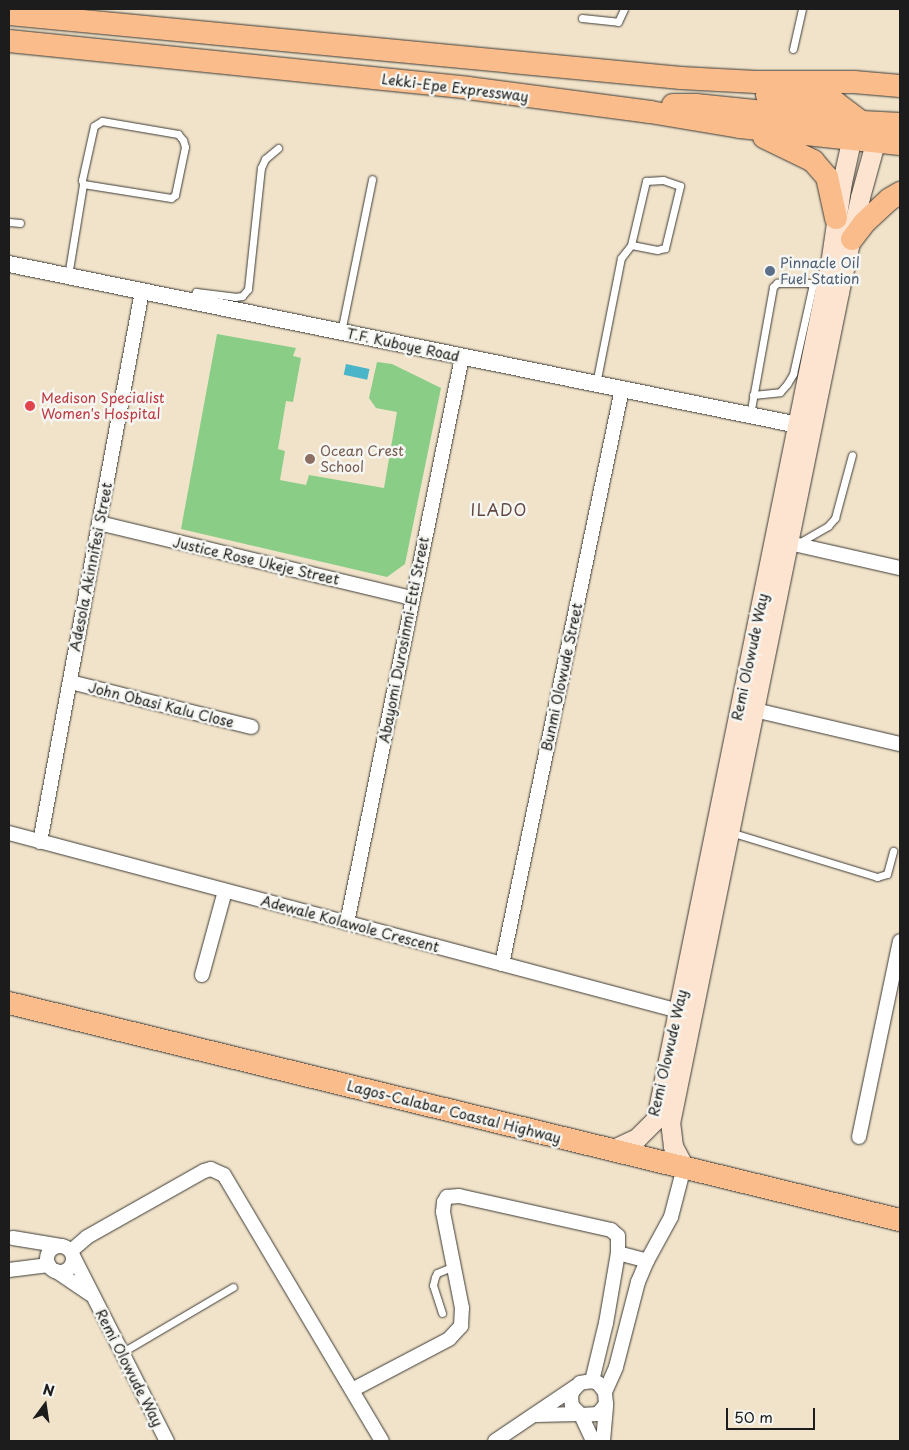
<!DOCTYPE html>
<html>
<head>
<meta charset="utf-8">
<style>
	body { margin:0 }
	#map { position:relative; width:909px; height:1450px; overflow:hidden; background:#f1e3c9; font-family:"Playpen Sans",sans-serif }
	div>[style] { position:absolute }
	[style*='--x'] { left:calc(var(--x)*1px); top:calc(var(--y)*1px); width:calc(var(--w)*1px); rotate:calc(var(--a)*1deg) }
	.green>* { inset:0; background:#89cd87 }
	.water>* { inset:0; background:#4ab4c8; transform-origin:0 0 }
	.roads { filter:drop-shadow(0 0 1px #3c3a36) drop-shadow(0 0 1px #3c3a36) }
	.service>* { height:7px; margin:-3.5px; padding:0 3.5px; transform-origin:3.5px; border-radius:3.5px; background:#fff }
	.minor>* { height:14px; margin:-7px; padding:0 7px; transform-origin:7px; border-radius:7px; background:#fff }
	.minor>.ring { margin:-7px; padding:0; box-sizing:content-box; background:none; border:14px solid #fff; border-radius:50% }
	.tertiary>* { height:16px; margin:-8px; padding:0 8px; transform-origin:8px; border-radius:8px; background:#fff }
	.secondary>* { height:19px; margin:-9.5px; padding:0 9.5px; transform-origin:9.5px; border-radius:9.5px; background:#fde4d0 }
	.trunk>* { height:22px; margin:-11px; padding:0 11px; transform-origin:11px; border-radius:11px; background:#f9bc8a }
	.dots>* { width:14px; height:14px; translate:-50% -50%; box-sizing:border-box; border:2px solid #f6f6f2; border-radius:50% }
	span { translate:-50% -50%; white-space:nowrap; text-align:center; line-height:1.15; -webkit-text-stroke:5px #f6f6f2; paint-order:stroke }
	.street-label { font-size:14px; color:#1c1c1c }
	.service-label { font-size:14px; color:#4e5e75 }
	.left { translate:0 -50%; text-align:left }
	.health-label { font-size:14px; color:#be3a42 }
	.education-label { font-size:14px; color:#785e54 }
	.quarter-label { font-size:16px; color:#624642; letter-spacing:1px }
	.frame { position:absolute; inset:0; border:10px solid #1c1c1c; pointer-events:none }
	.north { position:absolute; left:20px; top:1380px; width:50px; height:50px; -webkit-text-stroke:4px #f6f6f2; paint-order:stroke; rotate:14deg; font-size:14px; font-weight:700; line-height:20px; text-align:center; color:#1c1c1c }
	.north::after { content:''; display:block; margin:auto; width:18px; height:22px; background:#1c1c1c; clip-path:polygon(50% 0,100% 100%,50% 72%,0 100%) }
	.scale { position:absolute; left:726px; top:1408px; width:89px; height:22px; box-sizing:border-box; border:2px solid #1c1c1c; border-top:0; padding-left:6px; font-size:15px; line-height:18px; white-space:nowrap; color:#1c1c1c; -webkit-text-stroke:4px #f6f6f2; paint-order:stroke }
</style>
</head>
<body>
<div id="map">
	<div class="green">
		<i style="clip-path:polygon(217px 334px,296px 348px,293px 356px,301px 358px,293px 402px,286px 401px,278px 449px,285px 451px,280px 480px,306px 485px,309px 475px,384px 488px,397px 412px,376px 408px,369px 398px,377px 362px,392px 364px,441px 388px,405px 564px,387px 577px,181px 529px)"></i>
	</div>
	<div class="water">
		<i style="left:346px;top:364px;width:24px;height:11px;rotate:12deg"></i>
	</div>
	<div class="roads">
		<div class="service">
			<i style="--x:582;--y:18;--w:36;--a:6"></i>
			<i style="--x:618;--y:22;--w:14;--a:-65"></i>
			<i style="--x:793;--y:49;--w:41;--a:-77.3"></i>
			<i style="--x:9;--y:222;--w:11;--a:5"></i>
			<i style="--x:68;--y:276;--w:93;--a:-80.7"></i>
			<i style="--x:83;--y:184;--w:4;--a:-104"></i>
			<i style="--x:82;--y:180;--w:55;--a:-77.5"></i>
			<i style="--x:94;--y:126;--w:9;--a:-32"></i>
			<i style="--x:102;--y:121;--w:77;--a:9.7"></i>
			<i style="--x:178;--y:134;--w:8;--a:50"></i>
			<i style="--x:183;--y:140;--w:7;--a:74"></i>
			<i style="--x:185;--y:147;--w:49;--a:101.8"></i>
			<i style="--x:175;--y:195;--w:5;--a:143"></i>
			<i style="--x:171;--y:198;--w:89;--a:-171"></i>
			<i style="--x:192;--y:301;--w:10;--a:-66"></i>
			<i style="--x:196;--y:292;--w:39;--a:7"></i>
			<i style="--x:235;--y:297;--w:7;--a:-8"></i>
			<i style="--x:242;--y:296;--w:9;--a:-49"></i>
			<i style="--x:248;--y:289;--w:122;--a:-83.9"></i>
			<i style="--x:261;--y:168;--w:10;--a:-66"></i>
			<i style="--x:265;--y:159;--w:17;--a:-40"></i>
			<i style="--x:341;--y:332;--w:156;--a:-78.5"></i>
			<i style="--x:596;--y:384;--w:128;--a:-78.8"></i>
			<i style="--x:621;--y:258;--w:16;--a:-52"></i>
			<i style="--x:631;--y:245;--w:66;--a:-76.8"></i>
			<i style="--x:646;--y:181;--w:17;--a:-3"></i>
			<i style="--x:663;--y:180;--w:18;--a:19"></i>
			<i style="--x:680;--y:186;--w:64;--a:103.6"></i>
			<i style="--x:665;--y:248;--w:8;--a:166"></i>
			<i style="--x:657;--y:250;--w:26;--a:-169"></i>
			<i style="--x:753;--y:395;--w:27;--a:-6"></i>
			<i style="--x:780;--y:392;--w:11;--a:-49"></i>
			<i style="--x:787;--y:384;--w:12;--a:-59"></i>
			<i style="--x:793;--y:374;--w:92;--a:-77.5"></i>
			<i style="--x:750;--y:415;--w:130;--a:-79.8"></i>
			<i style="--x:773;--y:287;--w:6;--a:-45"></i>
			<i style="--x:777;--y:283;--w:31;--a:0"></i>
			<i style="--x:808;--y:283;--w:16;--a:14"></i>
			<i style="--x:797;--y:544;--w:36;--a:-30"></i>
			<i style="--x:828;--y:526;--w:11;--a:-49"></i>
			<i style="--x:835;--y:518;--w:65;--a:-74.9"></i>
			<i style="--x:730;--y:832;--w:154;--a:17"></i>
			<i style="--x:877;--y:877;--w:10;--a:-17"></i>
			<i style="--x:887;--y:874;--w:24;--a:-75"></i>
			<i style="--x:442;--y:1313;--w:29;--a:-108"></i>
			<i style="--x:433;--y:1285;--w:8;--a:-76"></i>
			<i style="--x:435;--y:1277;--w:4;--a:-63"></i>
			<i style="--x:437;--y:1273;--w:18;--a:-22"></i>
			<i style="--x:121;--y:1353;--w:130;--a:-30.5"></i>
		</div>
		<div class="minor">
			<i style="--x:99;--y:523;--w:322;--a:13.5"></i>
			<i style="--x:789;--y:543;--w:114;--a:12.7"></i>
			<i style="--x:70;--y:682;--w:187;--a:13.9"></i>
			<i style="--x:746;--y:708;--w:158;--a:13.2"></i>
			<i style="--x:9;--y:833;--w:701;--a:14.87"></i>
			<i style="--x:40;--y:842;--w:560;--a:-79.51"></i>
			<i style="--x:347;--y:923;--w:578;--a:-78.51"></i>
			<i style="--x:502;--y:964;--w:587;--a:-78.21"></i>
			<i style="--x:202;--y:975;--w:87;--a:-74.7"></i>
			<i style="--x:859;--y:1137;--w:200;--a:-78.2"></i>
			<i style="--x:13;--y:1238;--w:50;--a:9.3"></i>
			<i class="ring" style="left:47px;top:1246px;width:12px;height:12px"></i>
			<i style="--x:71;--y:1251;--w:21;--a:-41"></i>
			<i style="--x:87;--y:1237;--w:134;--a:-29.4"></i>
			<i style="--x:204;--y:1171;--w:7;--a:-16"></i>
			<i style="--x:211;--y:1169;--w:14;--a:25"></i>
			<i style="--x:224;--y:1175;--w:309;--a:59.3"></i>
			<i style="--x:618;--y:1253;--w:30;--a:15"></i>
			<i style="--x:73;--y:1256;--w:208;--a:63.1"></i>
			<i style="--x:9;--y:1270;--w:40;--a:-7.1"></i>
			<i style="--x:56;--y:1271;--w:41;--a:34.1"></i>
			<i style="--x:352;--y:1390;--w:110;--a:-27.7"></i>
			<i style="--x:449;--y:1339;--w:18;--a:-47"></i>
			<i style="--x:461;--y:1326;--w:18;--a:-87"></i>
			<i style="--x:462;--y:1308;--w:98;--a:-101.2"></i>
			<i style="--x:443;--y:1212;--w:10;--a:-84"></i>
			<i style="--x:444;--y:1202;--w:6;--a:-59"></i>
			<i style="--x:447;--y:1197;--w:12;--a:-5"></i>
			<i style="--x:459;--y:1196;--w:156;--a:12.6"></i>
			<i style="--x:611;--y:1230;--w:9;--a:41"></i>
			<i style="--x:618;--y:1236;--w:17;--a:90"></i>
			<i style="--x:618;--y:1253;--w:71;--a:99.7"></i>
			<i style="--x:606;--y:1323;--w:60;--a:103.6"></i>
			<i style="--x:605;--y:1392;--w:27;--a:-66"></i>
			<i style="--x:616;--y:1367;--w:88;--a:-75.5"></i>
			<i style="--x:638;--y:1282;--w:23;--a:-67"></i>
			<i style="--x:647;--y:1261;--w:50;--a:-61.4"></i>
			<i style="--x:671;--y:1217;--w:52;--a:-75.4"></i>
			<i style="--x:536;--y:1415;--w:42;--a:-1.4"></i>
			<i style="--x:581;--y:1415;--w:17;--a:-3"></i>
			<i style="--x:598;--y:1414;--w:13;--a:-51"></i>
			<i style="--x:606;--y:1404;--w:12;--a:-95"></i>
			<i style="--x:605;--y:1392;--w:11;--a:-128"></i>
			<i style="--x:598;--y:1383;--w:6;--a:-162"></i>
			<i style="--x:592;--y:1381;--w:12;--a:171"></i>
			<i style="--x:580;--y:1383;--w:12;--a:132"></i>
			<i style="--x:572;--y:1392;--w:6;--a:99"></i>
			<i style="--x:571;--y:1398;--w:8;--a:83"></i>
			<i style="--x:572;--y:1406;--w:13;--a:45"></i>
			<i style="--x:581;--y:1415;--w:29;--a:65"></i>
			<i style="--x:495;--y:1441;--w:97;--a:-34"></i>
			<i style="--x:603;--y:1441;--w:36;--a:-85"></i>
		</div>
		<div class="tertiary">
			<i style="--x:9;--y:264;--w:805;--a:11.53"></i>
		</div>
		<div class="secondary">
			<i style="--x:611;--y:1150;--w:29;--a:-25"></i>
			<i style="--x:637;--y:1138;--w:27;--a:-45"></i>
			<i style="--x:656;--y:1119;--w:873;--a:-78.5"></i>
			<i style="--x:830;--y:264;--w:83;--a:-81.7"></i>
			<i style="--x:842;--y:182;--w:42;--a:-77.6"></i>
			<i style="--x:684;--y:1167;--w:24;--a:-118"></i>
			<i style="--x:673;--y:1146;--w:23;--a:-97"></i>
			<i style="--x:670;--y:1123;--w:848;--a:-78.5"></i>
			<i style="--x:839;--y:292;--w:97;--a:-77.5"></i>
			<i style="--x:860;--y:197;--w:56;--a:-74.5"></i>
		</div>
		<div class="trunk">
			<i style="--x:9;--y:14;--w:675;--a:5.44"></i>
			<i style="--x:681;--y:78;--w:75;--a:3.1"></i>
			<i style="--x:756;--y:82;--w:98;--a:0"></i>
			<i style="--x:854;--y:82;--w:46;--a:5"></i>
			<i style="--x:9;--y:41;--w:461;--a:5.8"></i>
			<i style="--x:468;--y:88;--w:184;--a:7.5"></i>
			<i style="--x:650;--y:112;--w:91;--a:9.5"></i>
			<i style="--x:740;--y:127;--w:161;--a:6.1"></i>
			<i style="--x:767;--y:95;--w:52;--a:3.3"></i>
			<i style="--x:819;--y:98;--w:18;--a:16"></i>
			<i style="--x:836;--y:103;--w:34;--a:37"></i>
			<i style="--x:673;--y:105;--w:23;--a:0"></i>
			<i style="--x:696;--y:105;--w:167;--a:5.8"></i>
			<i style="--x:862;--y:122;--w:38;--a:3"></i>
			<i style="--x:764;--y:137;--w:55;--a:26.1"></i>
			<i style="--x:813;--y:161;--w:21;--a:49"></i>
			<i style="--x:827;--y:177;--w:42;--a:77.6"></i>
			<i style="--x:852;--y:239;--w:20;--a:-53"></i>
			<i style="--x:864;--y:223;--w:35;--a:-43"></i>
			<i style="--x:890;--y:199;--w:12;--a:-31"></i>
			<i style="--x:9;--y:1003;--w:917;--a:13.69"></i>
		</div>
	</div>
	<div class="dots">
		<i style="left:770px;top:271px;background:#5c6f8a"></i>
		<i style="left:30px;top:406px;background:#e0444e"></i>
		<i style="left:310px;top:459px;background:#8d6e63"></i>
	</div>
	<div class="street-label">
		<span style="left:455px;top:88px;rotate:7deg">Lekki-Epe Expressway</span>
		<span style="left:403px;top:345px;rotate:12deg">T.F. Kuboye Road</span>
		<span style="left:256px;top:561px;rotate:13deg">Justice Rose Ukeje Street</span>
		<span style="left:91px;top:567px;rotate:-79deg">Adesola Akinnifesi Street</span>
		<span style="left:404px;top:640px;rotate:-79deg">Abayomi Durosinmi-Etti Street</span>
		<span style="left:750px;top:657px;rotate:-78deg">Remi Olowude Way</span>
		<span style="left:562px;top:677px;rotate:-78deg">Bunmi Olowude Street</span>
		<span style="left:161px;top:705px;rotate:14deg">John Obasi Kalu Close</span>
		<span style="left:350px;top:924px;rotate:15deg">Adewale Kolawole Crescent</span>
		<span style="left:668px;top:1053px;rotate:-77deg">Remi Olowude Way</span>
		<span style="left:454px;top:1112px;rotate:14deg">Lagos-Calabar Coastal Highway</span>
		<span style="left:129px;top:1368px;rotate:63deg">Remi Olowude Way</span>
	</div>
	<div class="service-label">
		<span class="left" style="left:780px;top:271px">Pinnacle Oil<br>Fuel Station</span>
	</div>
	<div class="health-label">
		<span class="left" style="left:41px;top:406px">Medison Specialist<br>Women's Hospital</span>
	</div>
	<div class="education-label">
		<span class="left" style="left:320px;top:459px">Ocean Crest<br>School</span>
	</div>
	<div class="quarter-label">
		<span style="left:499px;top:509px">ILADO</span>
	</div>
	<div class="frame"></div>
	<div class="north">N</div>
	<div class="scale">50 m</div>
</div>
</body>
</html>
